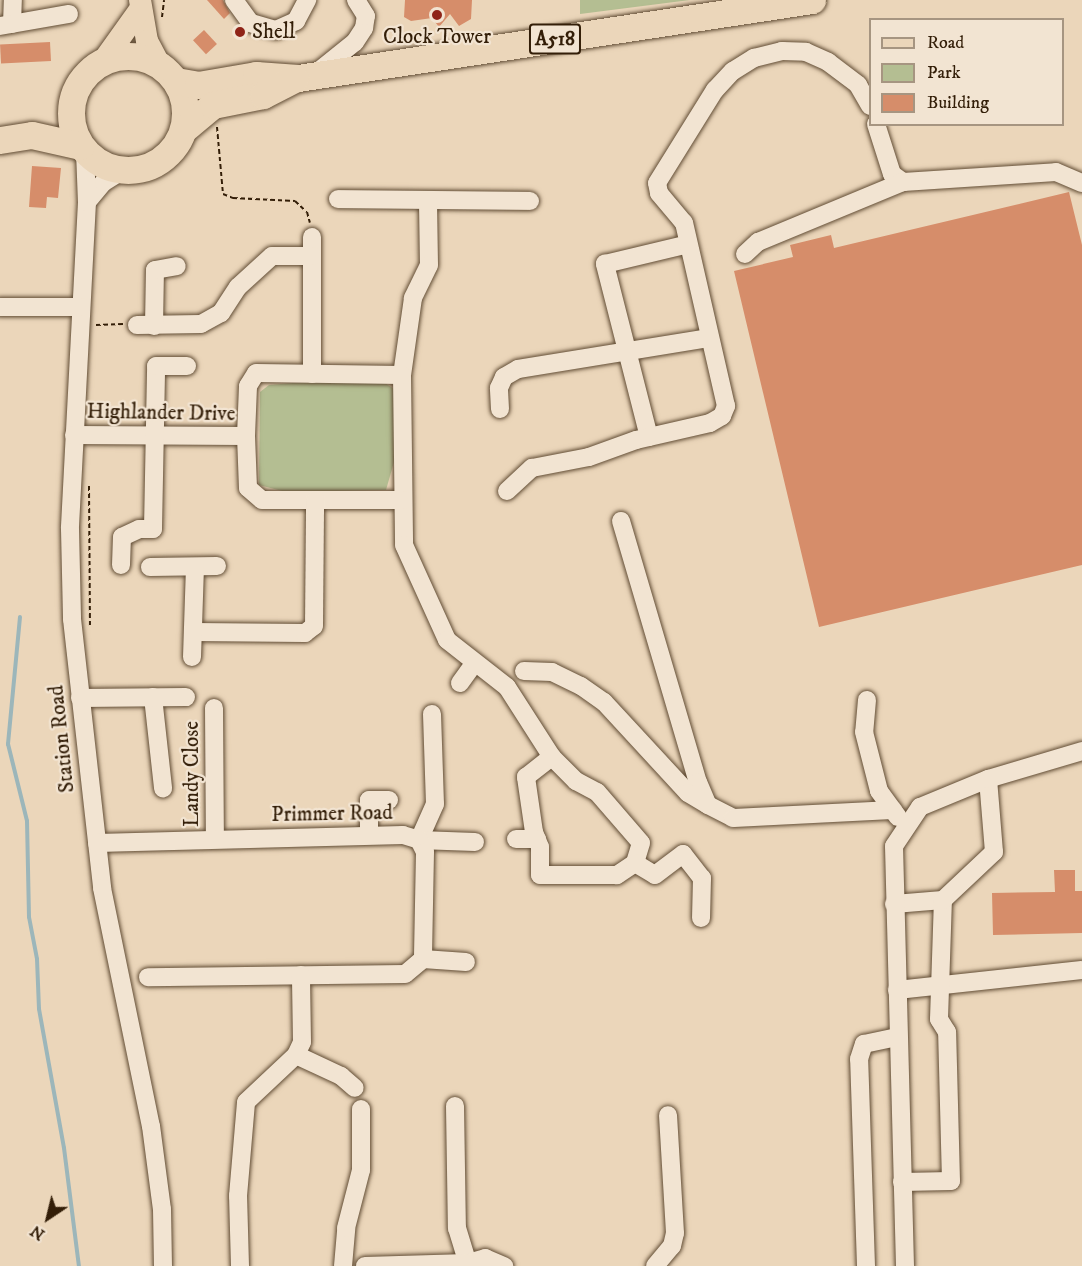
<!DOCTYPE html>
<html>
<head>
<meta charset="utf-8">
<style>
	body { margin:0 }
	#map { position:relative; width:1082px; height:1266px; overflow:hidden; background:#ebd6ba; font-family:"IM FELL DW Pica",serif }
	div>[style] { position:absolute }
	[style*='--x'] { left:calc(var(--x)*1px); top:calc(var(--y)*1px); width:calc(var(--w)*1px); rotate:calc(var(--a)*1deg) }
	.green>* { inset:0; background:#b4be92 }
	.stream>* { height:4px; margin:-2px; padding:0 2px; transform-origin:2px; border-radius:2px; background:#9cb6ba }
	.building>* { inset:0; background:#d68d6a; transform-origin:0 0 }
	.path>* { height:2px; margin-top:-1px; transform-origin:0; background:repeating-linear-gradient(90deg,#331e08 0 4.5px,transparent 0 7.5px) }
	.roads { filter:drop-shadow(0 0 2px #614c34) drop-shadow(0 0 2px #614c34) }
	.minor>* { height:18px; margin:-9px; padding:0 9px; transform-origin:9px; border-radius:9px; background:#f2e4d2 }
	.major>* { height:22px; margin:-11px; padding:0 11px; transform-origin:11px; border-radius:11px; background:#ebd6ba }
	.highway>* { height:27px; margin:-13.5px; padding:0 13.5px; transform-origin:13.5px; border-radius:13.5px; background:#ebd6ba }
	.highway>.ring { margin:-13.5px; padding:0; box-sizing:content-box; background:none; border:27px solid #ebd6ba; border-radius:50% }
	.dots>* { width:16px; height:16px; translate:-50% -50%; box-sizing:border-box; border:3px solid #f2e4d2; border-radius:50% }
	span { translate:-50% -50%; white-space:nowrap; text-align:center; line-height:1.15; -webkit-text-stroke:4.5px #f2e4d2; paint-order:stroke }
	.shield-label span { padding:2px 4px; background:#f2e4d2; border:2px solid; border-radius:4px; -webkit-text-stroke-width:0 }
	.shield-label { font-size:20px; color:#331e08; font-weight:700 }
	.poi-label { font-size:21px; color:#331e08 }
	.left { translate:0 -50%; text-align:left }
	.street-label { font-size:21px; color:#331e08 }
	.legend { position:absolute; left:869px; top:18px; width:195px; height:108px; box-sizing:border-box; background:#f2e4d2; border:2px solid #a69581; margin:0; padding:8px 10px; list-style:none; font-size:18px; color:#331e08 }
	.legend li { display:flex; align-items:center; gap:12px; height:30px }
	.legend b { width:30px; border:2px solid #a69581 }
	.north { position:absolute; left:18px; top:1188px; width:60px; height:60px; -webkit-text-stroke:4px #f2e4d2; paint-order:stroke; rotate:215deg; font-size:16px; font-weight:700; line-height:24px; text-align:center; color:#331e08 }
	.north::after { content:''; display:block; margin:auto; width:21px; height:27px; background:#331e08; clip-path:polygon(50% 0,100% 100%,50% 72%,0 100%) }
</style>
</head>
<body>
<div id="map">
	<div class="green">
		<i style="clip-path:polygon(580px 0,690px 0,580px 14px)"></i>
		<i style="clip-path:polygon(304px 382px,385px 383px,394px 389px,394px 462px,386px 490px,286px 492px,259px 485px,260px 392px,269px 385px)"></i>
	</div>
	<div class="stream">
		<i style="--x:20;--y:617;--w:128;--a:95.4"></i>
		<i style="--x:8;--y:744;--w:79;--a:76.1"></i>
		<i style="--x:27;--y:821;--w:96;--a:88.8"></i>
		<i style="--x:29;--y:917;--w:43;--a:79.2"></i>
		<i style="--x:37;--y:959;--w:50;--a:87.7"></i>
		<i style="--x:39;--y:1009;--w:141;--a:79.8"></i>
		<i style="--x:64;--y:1148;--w:119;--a:82.8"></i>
	</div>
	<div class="building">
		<i style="clip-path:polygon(207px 0,223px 0,230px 13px,224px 19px)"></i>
		<i style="clip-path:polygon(405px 0,472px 0,471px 19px,459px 26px,450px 14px,439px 27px,432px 18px,411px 21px,404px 17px)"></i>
		<i style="left:204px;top:30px;width:19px;height:15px;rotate:47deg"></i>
		<i style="left:50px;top:42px;width:19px;height:50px;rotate:87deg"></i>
		<i style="clip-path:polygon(32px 166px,61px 168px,58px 198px,47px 197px,46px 208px,29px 207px)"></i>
		<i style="clip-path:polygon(1069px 192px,1082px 245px,1082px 565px,819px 627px,734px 271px,793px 257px,790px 245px,831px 235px,834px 248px)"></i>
		<i style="clip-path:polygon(1054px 870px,1075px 870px,1075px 891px,1082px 891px,1082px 933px,993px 935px,992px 893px,1055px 892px)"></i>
	</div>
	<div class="path">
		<i style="--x:162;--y:17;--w:17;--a:-83"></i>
		<i style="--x:217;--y:127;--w:67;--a:84.9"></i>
		<i style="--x:223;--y:194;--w:11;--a:22"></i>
		<i style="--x:233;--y:198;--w:62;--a:2.8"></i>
		<i style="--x:295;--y:201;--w:16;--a:43"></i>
		<i style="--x:307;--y:212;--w:11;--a:75"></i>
		<i style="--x:134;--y:181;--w:25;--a:-12"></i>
		<i style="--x:158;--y:176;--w:19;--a:-35"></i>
		<i style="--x:174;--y:165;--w:19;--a:-55"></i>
		<i style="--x:96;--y:325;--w:27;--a:-2"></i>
		<i style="--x:89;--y:486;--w:142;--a:89.6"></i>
	</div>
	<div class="roads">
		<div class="minor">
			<i style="--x:234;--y:0;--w:29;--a:54"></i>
			<i style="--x:251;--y:23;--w:26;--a:16"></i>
			<i style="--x:276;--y:30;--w:22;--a:-24"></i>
			<i style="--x:296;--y:21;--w:24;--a:-62"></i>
			<i style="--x:12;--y:24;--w:24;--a:-88"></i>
			<i style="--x:0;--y:26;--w:70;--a:-9.9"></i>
			<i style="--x:315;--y:74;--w:51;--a:-38.7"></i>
			<i style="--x:355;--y:42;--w:17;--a:-57"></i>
			<i style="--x:364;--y:28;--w:12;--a:-81"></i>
			<i style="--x:366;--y:16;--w:19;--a:-122"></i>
			<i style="--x:876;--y:124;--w:52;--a:72.3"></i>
			<i style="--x:892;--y:174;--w:14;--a:36"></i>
			<i style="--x:903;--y:182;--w:153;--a:-3.7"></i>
			<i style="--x:1056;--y:172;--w:28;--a:23"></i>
			<i style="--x:85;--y:151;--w:51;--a:87.8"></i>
			<i style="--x:87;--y:202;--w:327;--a:93"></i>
			<i style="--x:70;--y:529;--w:90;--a:88.7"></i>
			<i style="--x:72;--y:619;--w:271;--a:83.6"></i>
			<i style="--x:102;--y:888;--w:243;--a:78.4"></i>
			<i style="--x:151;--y:1126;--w:84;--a:82.5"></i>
			<i style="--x:162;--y:1209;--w:57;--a:89"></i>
			<i style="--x:338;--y:199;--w:192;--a:0.6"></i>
			<i style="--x:87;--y:202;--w:26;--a:-50"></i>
			<i style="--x:104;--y:182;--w:22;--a:-32"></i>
			<i style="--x:428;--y:202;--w:63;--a:89.1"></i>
			<i style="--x:429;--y:265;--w:37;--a:116"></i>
			<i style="--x:413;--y:298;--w:78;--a:98.1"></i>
			<i style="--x:402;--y:375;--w:170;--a:89.3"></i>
			<i style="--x:404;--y:545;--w:104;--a:65.6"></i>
			<i style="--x:447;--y:640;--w:76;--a:38.1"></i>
			<i style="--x:507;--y:687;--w:83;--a:57.3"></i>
			<i style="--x:552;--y:757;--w:34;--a:45"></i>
			<i style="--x:576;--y:781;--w:24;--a:28"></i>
			<i style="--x:597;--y:792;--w:67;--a:49.2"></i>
			<i style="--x:641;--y:843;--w:21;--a:107"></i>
			<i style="--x:635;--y:863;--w:22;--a:146"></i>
			<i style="--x:617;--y:875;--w:77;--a:180"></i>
			<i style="--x:540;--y:875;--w:28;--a:-90"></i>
			<i style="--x:540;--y:847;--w:16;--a:-112"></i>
			<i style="--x:534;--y:832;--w:56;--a:-98.3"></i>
			<i style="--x:526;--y:777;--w:33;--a:-38"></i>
			<i style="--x:312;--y:237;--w:137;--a:90"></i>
			<i style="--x:745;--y:254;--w:18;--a:-43"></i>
			<i style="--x:758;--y:242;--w:157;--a:-22.5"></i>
			<i style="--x:0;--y:307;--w:81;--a:0"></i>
			<i style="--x:137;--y:325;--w:64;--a:-0.9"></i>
			<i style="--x:201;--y:324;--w:23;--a:-29"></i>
			<i style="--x:221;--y:313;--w:31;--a:-57"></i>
			<i style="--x:238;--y:287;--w:46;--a:-42.4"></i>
			<i style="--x:272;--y:256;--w:40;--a:0"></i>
			<i style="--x:154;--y:326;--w:56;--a:-89"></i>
			<i style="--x:155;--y:270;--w:22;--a:-10"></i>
			<i style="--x:500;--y:409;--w:21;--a:-93"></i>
			<i style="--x:499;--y:388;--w:12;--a:-66"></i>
			<i style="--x:504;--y:377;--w:16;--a:-30"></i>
			<i style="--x:518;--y:369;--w:194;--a:-9.2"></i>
			<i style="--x:74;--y:435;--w:172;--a:0.3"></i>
			<i style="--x:246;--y:436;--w:50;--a:-87.7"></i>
			<i style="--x:248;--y:386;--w:15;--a:-58"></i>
			<i style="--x:256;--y:373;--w:146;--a:0.8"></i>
			<i style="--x:246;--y:436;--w:52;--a:87.8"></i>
			<i style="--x:248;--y:488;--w:18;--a:41"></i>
			<i style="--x:262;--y:500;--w:141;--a:0"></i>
			<i style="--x:649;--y:437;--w:179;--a:-104.3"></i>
			<i style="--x:605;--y:264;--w:85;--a:-13.5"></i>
			<i style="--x:507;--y:491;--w:34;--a:-43"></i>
			<i style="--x:532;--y:468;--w:58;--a:-10.9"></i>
			<i style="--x:589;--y:457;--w:50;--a:-19.9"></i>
			<i style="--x:636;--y:440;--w:76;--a:-12.9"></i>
			<i style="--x:710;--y:423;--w:14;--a:-30"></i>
			<i style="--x:722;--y:416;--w:11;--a:-68"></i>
			<i style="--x:726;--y:406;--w:188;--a:-102.9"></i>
			<i style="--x:684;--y:223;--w:39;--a:-130"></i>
			<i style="--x:659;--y:193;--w:10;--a:-101"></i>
			<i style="--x:657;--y:183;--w:110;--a:-58.1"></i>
			<i style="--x:715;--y:90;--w:26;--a:-47"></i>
			<i style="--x:733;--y:71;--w:25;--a:-32"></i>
			<i style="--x:754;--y:58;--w:29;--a:-14"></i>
			<i style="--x:782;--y:51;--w:24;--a:2"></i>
			<i style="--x:806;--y:52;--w:24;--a:24"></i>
			<i style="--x:828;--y:62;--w:38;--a:37"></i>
			<i style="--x:858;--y:85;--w:24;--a:60"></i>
			<i style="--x:621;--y:521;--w:272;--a:73.6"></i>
			<i style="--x:698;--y:782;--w:25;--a:67"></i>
			<i style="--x:708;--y:805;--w:28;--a:27"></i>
			<i style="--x:733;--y:818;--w:160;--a:-2.9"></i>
			<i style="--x:121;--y:565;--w:28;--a:-88"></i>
			<i style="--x:122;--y:537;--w:19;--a:-25"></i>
			<i style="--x:139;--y:529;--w:14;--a:0"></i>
			<i style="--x:153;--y:529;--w:163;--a:-88.9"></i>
			<i style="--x:156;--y:366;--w:31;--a:0"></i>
			<i style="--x:150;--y:567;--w:67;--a:-0.9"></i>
			<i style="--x:193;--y:632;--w:112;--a:0.5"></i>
			<i style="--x:305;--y:633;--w:11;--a:-38"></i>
			<i style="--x:314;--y:626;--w:126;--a:-89.5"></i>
			<i style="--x:192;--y:657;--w:90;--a:-88.1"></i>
			<i style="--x:524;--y:671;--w:28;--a:2"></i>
			<i style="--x:552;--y:672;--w:32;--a:26"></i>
			<i style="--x:581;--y:686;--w:28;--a:35"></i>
			<i style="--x:604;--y:702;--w:124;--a:47.3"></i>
			<i style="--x:688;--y:793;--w:23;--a:31"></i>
			<i style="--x:460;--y:683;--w:24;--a:-54"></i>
			<i style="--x:153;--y:697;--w:92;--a:83.7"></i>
			<i style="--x:80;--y:698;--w:106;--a:-0.5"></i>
			<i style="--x:867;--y:700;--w:32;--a:95"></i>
			<i style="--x:864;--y:732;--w:61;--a:75.7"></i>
			<i style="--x:879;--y:791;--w:32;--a:54"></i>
			<i style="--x:214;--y:708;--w:131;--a:89.6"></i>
			<i style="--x:432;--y:714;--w:90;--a:88.1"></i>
			<i style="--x:435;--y:804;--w:39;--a:114"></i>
			<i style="--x:419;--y:840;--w:56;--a:2"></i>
			<i style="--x:369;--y:835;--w:35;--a:-90"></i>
			<i style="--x:369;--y:800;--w:20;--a:0"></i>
			<i style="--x:516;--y:839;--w:21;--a:0"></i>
			<i style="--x:97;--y:843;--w:306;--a:-1.5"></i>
			<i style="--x:403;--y:835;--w:17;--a:17"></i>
			<i style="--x:419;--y:840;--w:13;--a:63"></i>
			<i style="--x:425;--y:852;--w:107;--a:91.1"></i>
			<i style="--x:423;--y:959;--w:23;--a:140"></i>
			<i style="--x:405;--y:974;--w:257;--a:179.3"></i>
			<i style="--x:635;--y:863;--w:23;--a:31"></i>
			<i style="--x:655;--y:875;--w:35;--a:-37"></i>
			<i style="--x:683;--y:854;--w:31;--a:52"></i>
			<i style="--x:702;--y:878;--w:40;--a:91.4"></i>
			<i style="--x:894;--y:904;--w:49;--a:-4.7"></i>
			<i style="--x:423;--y:959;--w:43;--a:4"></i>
			<i style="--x:897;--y:990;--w:186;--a:-6.2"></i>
			<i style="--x:296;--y:1055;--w:50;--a:25"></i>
			<i style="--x:341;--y:1076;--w:18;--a:41"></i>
			<i style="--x:455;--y:1106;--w:122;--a:89.1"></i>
			<i style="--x:457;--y:1228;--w:37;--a:73"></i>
			<i style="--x:468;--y:1263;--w:18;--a:-16"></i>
			<i style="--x:485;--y:1258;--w:21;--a:23"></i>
			<i style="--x:902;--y:1182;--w:49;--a:-1.2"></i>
			<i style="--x:951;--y:1181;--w:149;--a:-91.5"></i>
			<i style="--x:947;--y:1032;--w:15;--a:-122"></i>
			<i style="--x:939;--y:1019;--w:119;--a:-88.1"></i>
			<i style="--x:943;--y:900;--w:70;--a:-43.3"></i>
			<i style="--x:994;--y:852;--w:73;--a:-94.7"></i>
			<i style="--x:240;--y:1266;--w:70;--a:-91.6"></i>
			<i style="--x:238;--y:1196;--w:94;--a:-85.1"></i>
			<i style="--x:246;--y:1102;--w:69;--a:-43.2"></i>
			<i style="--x:296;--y:1055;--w:14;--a:-65"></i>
			<i style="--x:302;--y:1042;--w:67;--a:-90.9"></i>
			<i style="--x:343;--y:1266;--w:38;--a:-85"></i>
			<i style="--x:346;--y:1228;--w:60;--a:-75.5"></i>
			<i style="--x:361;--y:1170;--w:61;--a:-90"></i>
			<i style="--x:365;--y:1266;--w:103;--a:-1.7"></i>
			<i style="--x:468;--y:1263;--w:3;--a:90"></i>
			<i style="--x:655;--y:1266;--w:26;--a:-50"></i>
			<i style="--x:672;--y:1246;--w:13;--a:-77"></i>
			<i style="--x:675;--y:1233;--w:118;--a:-93.4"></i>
			<i style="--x:866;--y:1266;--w:207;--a:-91.9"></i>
			<i style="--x:859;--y:1059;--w:16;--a:-72"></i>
			<i style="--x:864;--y:1044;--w:35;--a:-12"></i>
			<i style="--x:905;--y:1266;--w:420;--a:-91.5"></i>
			<i style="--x:894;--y:846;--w:47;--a:-56.3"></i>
			<i style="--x:920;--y:807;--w:74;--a:-22.4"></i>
			<i style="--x:988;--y:779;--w:98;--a:-16.6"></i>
		</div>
		<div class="major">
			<i style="--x:140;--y:0;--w:42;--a:80.3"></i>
			<i style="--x:147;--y:41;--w:27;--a:62"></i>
			<i style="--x:104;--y:60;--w:60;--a:-54.5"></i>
		</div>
		<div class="highway">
			<i class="ring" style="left:71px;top:56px;width:87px;height:87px"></i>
			<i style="--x:176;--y:81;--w:22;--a:10"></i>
			<i style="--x:198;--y:85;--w:59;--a:-9.8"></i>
			<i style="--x:256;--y:75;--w:42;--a:4.1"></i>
			<i style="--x:298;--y:78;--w:520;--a:-8.63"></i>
			<i style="--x:183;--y:130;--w:39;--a:-40"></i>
			<i style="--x:213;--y:105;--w:51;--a:-11.3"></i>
			<i style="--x:263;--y:95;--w:36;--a:-27"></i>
			<i style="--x:0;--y:140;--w:32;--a:-9"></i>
			<i style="--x:32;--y:135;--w:50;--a:12.7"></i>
		</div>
	</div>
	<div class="dots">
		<i style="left:437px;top:15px;background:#8f2418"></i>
		<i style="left:240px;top:32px;background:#8f2418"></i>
	</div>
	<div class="shield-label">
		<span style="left:555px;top:39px">A518</span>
	</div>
	<div class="poi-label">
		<span class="left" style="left:252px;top:32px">Shell</span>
		<span style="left:437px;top:37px">Clock Tower</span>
	</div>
	<div class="street-label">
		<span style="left:161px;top:413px;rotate:1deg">Highlander Drive</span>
		<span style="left:62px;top:739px;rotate:-96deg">Station Road</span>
		<span style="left:192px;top:774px;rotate:-90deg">Landy Close</span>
		<span style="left:332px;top:814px;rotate:-1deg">Primmer Road</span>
	</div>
	<ul class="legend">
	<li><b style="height:8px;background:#ebd6ba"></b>Road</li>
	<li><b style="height:16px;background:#b4be92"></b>Park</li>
	<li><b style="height:16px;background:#d68d6a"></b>Building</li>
	</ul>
	<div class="north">N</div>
</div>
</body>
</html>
